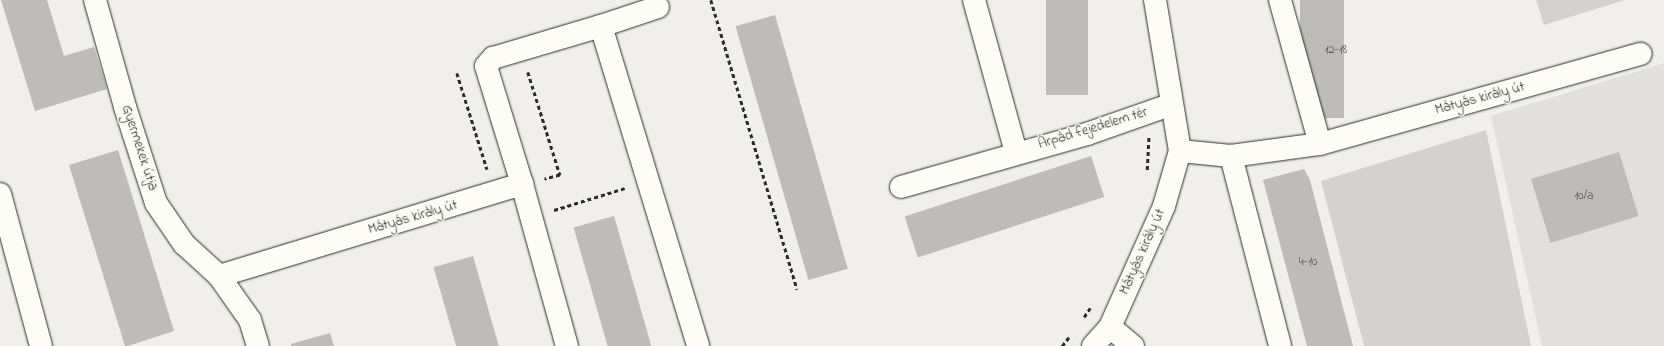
<!DOCTYPE html>
<html>
<head>
<meta charset="utf-8">
<style>
	body { margin:0 }
	#map { position:relative; width:1664px; height:346px; overflow:hidden; background:#f0efeb; font-family:"Indie Flower",sans-serif }
	div>[style] { position:absolute }
	[style*='--x'] { left:calc(var(--x)*1px); top:calc(var(--y)*1px); width:calc(var(--w)*1px); rotate:calc(var(--a)*1deg) }
	.built>* { inset:0; background:#e1e0dc }
	.green>* { inset:0; background:#d3d2cf }
	.building>* { inset:0; background:#bdbcb8; transform-origin:0 0 }
	.path>* { height:2.5px; margin-top:-1.25px; transform-origin:0; background:repeating-linear-gradient(90deg,#2b2b2b 0 4px,transparent 0 7px) }
	.roads { filter:drop-shadow(0 0 1px #2b2b2b) drop-shadow(0 0 1px #2b2b2b) }
	.street>* { height:22px; margin:-11px; padding:0 11px; transform-origin:11px; border-radius:11px; background:#fdfcf7 }
	span { translate:-50% -50%; white-space:nowrap; text-align:center; line-height:1.15; -webkit-text-stroke:3px #fdfcf7; paint-order:stroke }
	.number-label { font-size:12px; color:#504f4e }
	.number-label span { -webkit-text-stroke-width:0 }
	.street-label { font-size:14px; color:#2b2b2b }
</style>
</head>
<body>
<div id="map">
	<div class="built">
		<i style="clip-path:polygon(1664px 63px,1664px 346px,1542px 346px,1491px 116px)"></i>
	</div>
	<div class="green">
		<i style="clip-path:polygon(1536px 0,1625px 0,1544px 25px)"></i>
		<i style="clip-path:polygon(1486px 130px,1531px 346px,1364px 346px,1321px 181px)"></i>
	</div>
	<div class="building">
		<i style="clip-path:polygon(1px 0,47px 0,64px 56px,94px 47px,107px 89px,35px 111px)"></i>
		<i style="left:1046px;top:0;width:42px;height:95px"></i>
		<i style="left:1300px;top:0;width:44px;height:118px"></i>
		<i style="left:775px;top:15px;width:264px;height:41px;rotate:74deg"></i>
		<i style="clip-path:polygon(118px 150px,174px 331px,128px 346px,125px 346px,69px 165px)"></i>
		<i style="left:1619px;top:152px;width:67px;height:92px;rotate:73deg"></i>
		<i style="left:1091px;top:156px;width:43px;height:196px;rotate:72deg"></i>
		<i style="clip-path:polygon(1304px 169px,1310px 180px,1353px 346px,1307px 346px,1263px 180px)"></i>
		<i style="left:614px;top:216px;width:135px;height:42px;rotate:74deg"></i>
		<i style="left:473px;top:256px;width:94px;height:41px;rotate:74deg"></i>
		<i style="clip-path:polygon(330px 333px,334px 346px,291px 346px,291px 344px)"></i>
	</div>
	<div class="path">
		<i style="--x:711;--y:0;--w:302;--a:73.4"></i>
		<i style="--x:528;--y:72;--w:108;--a:72.7"></i>
		<i style="--x:560;--y:175;--w:16;--a:165"></i>
		<i style="--x:457;--y:73;--w:101;--a:72.6"></i>
		<i style="--x:1147;--y:170;--w:33;--a:-87"></i>
		<i style="--x:554;--y:210;--w:74;--a:-17.2"></i>
		<i style="--x:1084;--y:317;--w:11;--a:-56"></i>
		<i style="--x:1062;--y:346;--w:11;--a:-52"></i>
	</div>
	<div class="roads">
		<div class="street">
			<i style="--x:95;--y:0;--w:111;--a:74.3"></i>
			<i style="--x:125;--y:107;--w:101;--a:72.1"></i>
			<i style="--x:156;--y:203;--w:50;--a:55.7"></i>
			<i style="--x:184;--y:244;--w:47;--a:42.4"></i>
			<i style="--x:219;--y:276;--w:54;--a:54.8"></i>
			<i style="--x:250;--y:320;--w:27;--a:73"></i>
			<i style="--x:974;--y:0;--w:159;--a:74.6"></i>
			<i style="--x:1280;--y:0;--w:149;--a:74.5"></i>
			<i style="--x:601;--y:26;--w:60;--a:-18.4"></i>
			<i style="--x:1180;--y:151;--w:51;--a:5.6"></i>
			<i style="--x:1231;--y:156;--w:90;--a:-7.7"></i>
			<i style="--x:1320;--y:144;--w:333;--a:-15.7"></i>
			<i style="--x:1231;--y:156;--w:196;--a:75.5"></i>
			<i style="--x:522;--y:184;--w:123;--a:-107"></i>
			<i style="--x:486;--y:66;--w:11;--a:-49"></i>
			<i style="--x:493;--y:58;--w:113;--a:-16.5"></i>
			<i style="--x:601;--y:26;--w:334;--a:73.1"></i>
			<i style="--x:901;--y:187;--w:193;--a:-15.9"></i>
			<i style="--x:1087;--y:134;--w:88;--a:-19.3"></i>
			<i style="--x:0;--y:194;--w:157;--a:74.9"></i>
			<i style="--x:219;--y:276;--w:317;--a:-16.9"></i>
			<i style="--x:522;--y:184;--w:168;--a:74.5"></i>
			<i style="--x:1110;--y:327;--w:30;--a:40"></i>
			<i style="--x:1093;--y:346;--w:25;--a:-48"></i>
			<i style="--x:1110;--y:327;--w:133;--a:-65.9"></i>
			<i style="--x:1164;--y:206;--w:57;--a:-73.8"></i>
			<i style="--x:1180;--y:151;--w:153;--a:-99.4"></i>
		</div>
	</div>
	<div class="number-label">
		<span style="left:1336px;top:51px">12-18</span>
		<span style="left:1584px;top:197px">10/a</span>
		<span style="left:1308px;top:263px">4-10</span>
	</div>
	<div class="street-label">
		<span style="left:1480px;top:99px;rotate:-15deg">Mátyás király út</span>
		<span style="left:1093px;top:129px;rotate:-17deg">Árpád fejedelem tér</span>
		<span style="left:139px;top:148px;rotate:72deg">Gyermekek útja</span>
		<span style="left:413px;top:218px;rotate:-16deg">Mátyás király út</span>
		<span style="left:1143px;top:252px;rotate:-66deg">Mátyás király út</span>
	</div>
</div>
</body>
</html>
